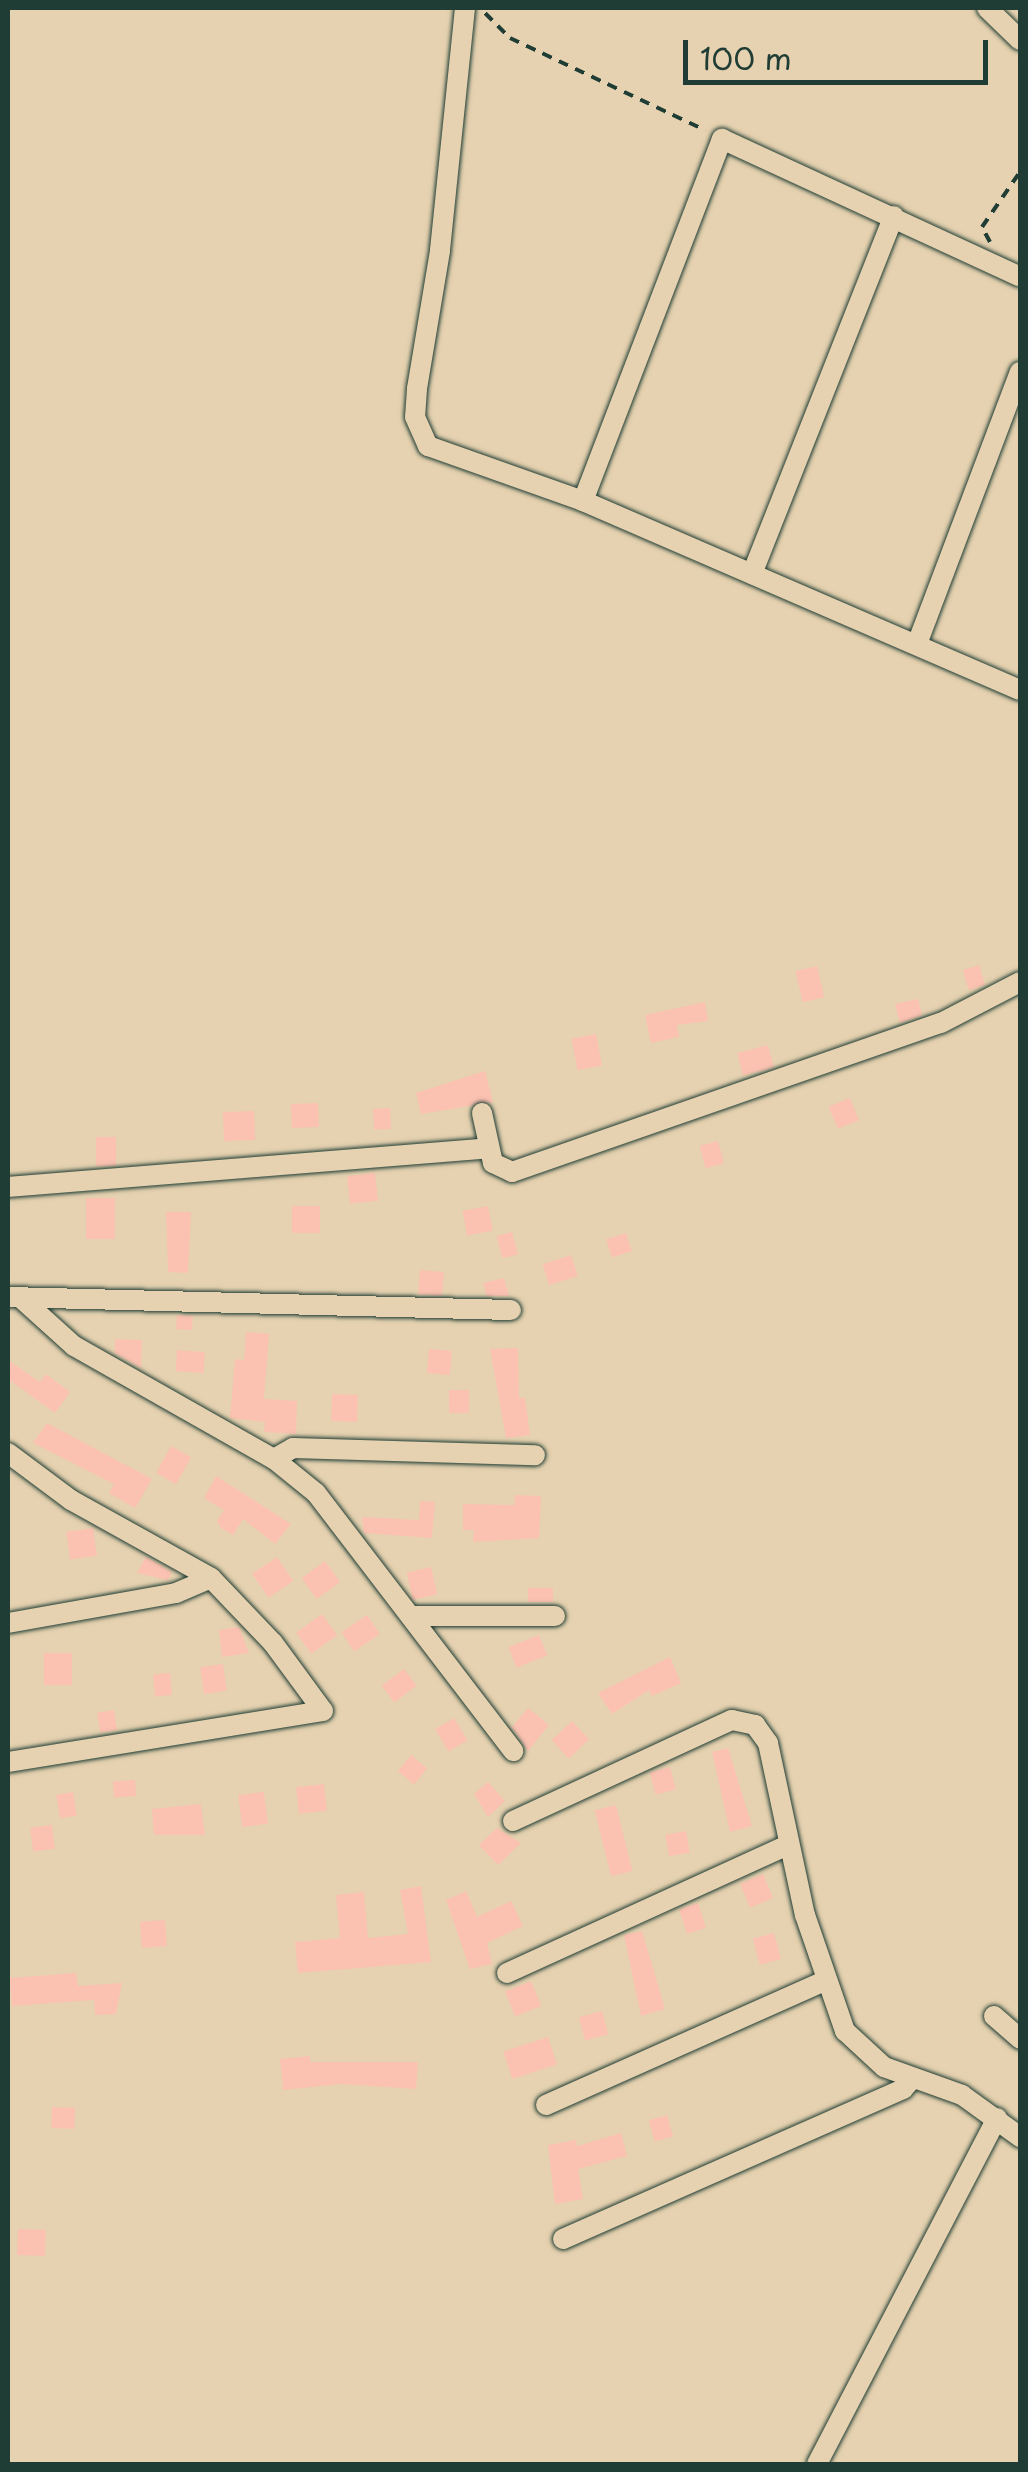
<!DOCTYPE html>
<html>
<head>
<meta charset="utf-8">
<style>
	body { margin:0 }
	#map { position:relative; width:1028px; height:2472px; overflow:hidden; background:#e6d2b0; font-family:"Playpen Sans",sans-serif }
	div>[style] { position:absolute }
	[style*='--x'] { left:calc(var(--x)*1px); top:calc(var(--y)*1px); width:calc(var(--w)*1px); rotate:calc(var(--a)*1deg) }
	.building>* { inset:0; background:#fbc2b1; transform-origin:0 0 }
	.path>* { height:4px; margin-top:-2px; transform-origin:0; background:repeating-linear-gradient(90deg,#1f3d34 0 10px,transparent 0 18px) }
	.roads { filter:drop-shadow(0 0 2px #1f3d34) drop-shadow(0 0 2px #1f3d34) }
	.minor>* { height:20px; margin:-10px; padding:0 10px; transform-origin:10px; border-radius:10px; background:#e6d2b0 }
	span { translate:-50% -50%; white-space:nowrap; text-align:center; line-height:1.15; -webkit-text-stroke:8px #e6d2b0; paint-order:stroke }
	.frame { position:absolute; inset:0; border:10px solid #1f3d34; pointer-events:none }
	.scale { position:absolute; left:683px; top:40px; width:305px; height:45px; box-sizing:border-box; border:5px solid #1f3d34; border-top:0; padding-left:12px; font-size:30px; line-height:35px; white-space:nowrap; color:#1f3d34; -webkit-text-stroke:8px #e6d2b0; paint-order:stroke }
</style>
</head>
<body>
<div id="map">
	<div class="building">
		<i style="left:979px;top:965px;width:21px;height:17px;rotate:73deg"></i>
		<i style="left:817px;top:966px;width:32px;height:22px;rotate:77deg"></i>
		<i style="clip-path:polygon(918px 999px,922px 1015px,900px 1023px,895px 1004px)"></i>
		<i style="clip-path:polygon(705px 1002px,708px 1021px,677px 1025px,679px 1037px,651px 1043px,645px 1015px)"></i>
		<i style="left:596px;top:1034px;width:32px;height:25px;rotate:79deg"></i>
		<i style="left:768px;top:1045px;width:23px;height:32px;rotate:75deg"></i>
		<i style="clip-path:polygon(485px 1071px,493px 1102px,421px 1114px,416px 1093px)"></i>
		<i style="left:850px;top:1098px;width:24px;height:23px;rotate:68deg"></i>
		<i style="left:318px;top:1103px;width:24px;height:27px;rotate:88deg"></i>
		<i style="left:390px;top:1108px;width:21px;height:17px;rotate:87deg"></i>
		<i style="left:254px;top:1111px;width:29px;height:31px;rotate:88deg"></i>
		<i style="left:96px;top:1137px;width:20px;height:29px"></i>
		<i style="left:718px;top:1141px;width:23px;height:19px;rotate:75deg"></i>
		<i style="left:375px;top:1173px;width:28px;height:28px;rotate:84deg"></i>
		<i style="left:86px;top:1198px;width:29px;height:41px"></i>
		<i style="left:320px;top:1206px;width:27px;height:28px;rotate:90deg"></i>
		<i style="left:488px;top:1206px;width:25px;height:26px;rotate:79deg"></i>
		<i style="clip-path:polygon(166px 1212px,191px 1212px,188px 1273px,168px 1272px)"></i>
		<i style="left:512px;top:1232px;width:23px;height:16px;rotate:75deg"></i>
		<i style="left:626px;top:1233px;width:19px;height:21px;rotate:72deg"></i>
		<i style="left:571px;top:1255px;width:22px;height:30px;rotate:72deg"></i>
		<i style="left:420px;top:1270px;width:24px;height:24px;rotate:5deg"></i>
		<i style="clip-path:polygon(504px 1278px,509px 1296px,487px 1296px,483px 1283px)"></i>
		<i style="left:177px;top:1315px;width:16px;height:14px;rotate:4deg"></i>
		<i style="clip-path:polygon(246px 1332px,269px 1334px,264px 1399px,297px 1401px,296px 1434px,264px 1432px,265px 1422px,230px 1418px,235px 1359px,244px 1360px)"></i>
		<i style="clip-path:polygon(115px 1339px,142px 1340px,141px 1368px,115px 1353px)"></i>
		<i style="clip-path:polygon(518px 1348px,519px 1398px,525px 1398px,530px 1435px,506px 1438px,490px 1349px)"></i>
		<i style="left:429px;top:1349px;width:23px;height:24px;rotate:5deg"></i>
		<i style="left:177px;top:1350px;width:28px;height:21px;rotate:4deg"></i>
		<i style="clip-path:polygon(8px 1360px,40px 1382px,46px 1374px,70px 1392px,55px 1413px,8px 1379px)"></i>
		<i style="left:449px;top:1390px;width:20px;height:23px"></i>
		<i style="left:332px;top:1394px;width:26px;height:27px;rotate:2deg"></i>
		<i style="clip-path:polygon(47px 1423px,152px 1479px,135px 1508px,109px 1493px,114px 1484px,33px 1443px)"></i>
		<i style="left:171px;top:1446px;width:23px;height:31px;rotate:29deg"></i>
		<i style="clip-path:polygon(216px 1476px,291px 1524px,275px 1544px,243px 1519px,233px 1535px,221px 1528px,217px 1521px,224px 1510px,204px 1498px)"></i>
		<i style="clip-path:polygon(515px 1495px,541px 1496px,539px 1538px,473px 1542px,474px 1530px,463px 1530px,463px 1504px,514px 1505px)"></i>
		<i style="clip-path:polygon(420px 1501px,435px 1502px,432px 1538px,364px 1533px,362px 1517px,419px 1520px)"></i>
		<i style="left:93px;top:1528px;width:28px;height:27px;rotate:82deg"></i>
		<i style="clip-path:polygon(146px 1557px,172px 1572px,168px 1580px,137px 1573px)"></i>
		<i style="left:277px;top:1557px;width:29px;height:30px;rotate:56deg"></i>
		<i style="left:325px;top:1561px;width:26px;height:29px;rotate:54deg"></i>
		<i style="left:431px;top:1567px;width:28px;height:25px;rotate:77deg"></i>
		<i style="left:528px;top:1588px;width:25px;height:14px"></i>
		<i style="left:322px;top:1614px;width:26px;height:32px;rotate:54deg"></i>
		<i style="left:367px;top:1615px;width:23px;height:31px;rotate:56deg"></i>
		<i style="clip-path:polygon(239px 1627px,249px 1653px,222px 1657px,219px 1630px)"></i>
		<i style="left:539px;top:1635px;width:22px;height:33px;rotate:68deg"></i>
		<i style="left:44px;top:1653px;width:28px;height:32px"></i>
		<i style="clip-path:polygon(670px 1657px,681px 1683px,652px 1696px,649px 1690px,612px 1714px,598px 1693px)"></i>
		<i style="left:223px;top:1664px;width:27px;height:23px;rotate:82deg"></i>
		<i style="left:404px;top:1669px;width:21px;height:28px;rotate:53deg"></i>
		<i style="left:170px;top:1673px;width:22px;height:17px;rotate:85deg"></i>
		<i style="clip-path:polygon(528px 1708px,549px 1725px,528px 1751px,512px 1727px)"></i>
		<i style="left:114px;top:1710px;width:20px;height:17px;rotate:81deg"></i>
		<i style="left:454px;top:1718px;width:26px;height:22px;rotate:59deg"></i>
		<i style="left:572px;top:1721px;width:25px;height:28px;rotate:47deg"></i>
		<i style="clip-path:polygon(728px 1748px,752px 1826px,730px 1832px,712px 1752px)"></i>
		<i style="left:411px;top:1755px;width:21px;height:21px;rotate:39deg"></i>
		<i style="left:670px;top:1767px;width:23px;height:21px;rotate:75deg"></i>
		<i style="left:135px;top:1780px;width:16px;height:22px;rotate:86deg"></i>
		<i style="clip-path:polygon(488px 1782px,505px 1801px,488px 1817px,474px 1794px)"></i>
		<i style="left:324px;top:1784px;width:27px;height:28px;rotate:84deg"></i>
		<i style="left:73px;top:1792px;width:24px;height:17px;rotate:81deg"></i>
		<i style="left:264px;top:1792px;width:32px;height:26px;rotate:83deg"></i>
		<i style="clip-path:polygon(201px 1804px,205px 1835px,154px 1835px,152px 1809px)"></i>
		<i style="left:616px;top:1805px;width:68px;height:22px;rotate:76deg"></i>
		<i style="left:52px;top:1825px;width:24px;height:22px;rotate:83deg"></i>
		<i style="clip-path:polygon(497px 1828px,521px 1843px,498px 1865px,479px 1845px)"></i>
		<i style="left:686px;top:1831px;width:22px;height:21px;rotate:80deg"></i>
		<i style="left:763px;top:1874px;width:26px;height:25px;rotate:67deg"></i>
		<i style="clip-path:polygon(421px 1886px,431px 1962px,298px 1973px,295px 1942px,340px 1938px,336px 1895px,364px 1892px,368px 1938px,408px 1934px,400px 1890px)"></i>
		<i style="clip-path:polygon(466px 1891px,477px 1917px,511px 1901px,523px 1926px,487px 1943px,492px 1964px,470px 1969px,446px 1900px)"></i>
		<i style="left:698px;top:1903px;width:26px;height:20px;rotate:72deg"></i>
		<i style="left:165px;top:1920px;width:26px;height:25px;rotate:86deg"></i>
		<i style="clip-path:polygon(642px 1931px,665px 2009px,641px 2016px,624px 1935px)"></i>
		<i style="left:774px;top:1933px;width:27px;height:22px;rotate:75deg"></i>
		<i style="clip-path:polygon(76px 1973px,78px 1986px,122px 1983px,116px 2014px,95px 2015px,94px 2000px,12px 2006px,10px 1978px)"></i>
		<i style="left:531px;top:1981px;width:27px;height:28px;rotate:68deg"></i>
		<i style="left:602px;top:2011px;width:24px;height:24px;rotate:75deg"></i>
		<i style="left:548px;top:2037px;width:29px;height:47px;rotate:72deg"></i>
		<i style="clip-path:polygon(310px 2056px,310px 2062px,418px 2062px,416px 2089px,341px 2084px,283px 2090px,280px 2059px)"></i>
		<i style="left:52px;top:2107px;width:23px;height:21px;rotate:2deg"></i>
		<i style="left:667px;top:2115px;width:22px;height:19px;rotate:74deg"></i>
		<i style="clip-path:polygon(621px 2133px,627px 2156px,578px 2169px,583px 2199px,555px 2204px,548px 2145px,576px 2140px,577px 2146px)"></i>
		<i style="left:18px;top:2229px;width:28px;height:26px;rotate:2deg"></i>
	</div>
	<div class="path">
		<i style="--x:485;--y:13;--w:35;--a:45"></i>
		<i style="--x:510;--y:38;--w:216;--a:25.3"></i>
		<i style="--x:990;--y:242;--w:17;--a:-118"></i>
		<i style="--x:982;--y:227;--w:67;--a:-55.4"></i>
	</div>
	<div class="roads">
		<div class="minor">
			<i style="--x:465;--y:8;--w:244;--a:95.9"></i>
			<i style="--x:440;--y:251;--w:140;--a:99.5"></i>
			<i style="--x:417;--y:389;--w:28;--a:94"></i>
			<i style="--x:415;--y:417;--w:32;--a:66"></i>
			<i style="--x:428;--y:446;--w:164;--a:19.5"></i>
			<i style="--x:583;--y:501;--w:476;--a:23.4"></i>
			<i style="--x:987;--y:8;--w:46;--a:44.1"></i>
			<i style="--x:583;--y:501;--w:388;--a:-69"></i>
			<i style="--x:722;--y:139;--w:328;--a:24.8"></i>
			<i style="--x:752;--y:574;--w:385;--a:-68.4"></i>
			<i style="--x:917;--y:644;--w:291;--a:-69.3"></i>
			<i style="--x:482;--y:1113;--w:51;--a:77.6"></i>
			<i style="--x:493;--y:1163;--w:21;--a:25"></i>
			<i style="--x:512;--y:1172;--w:454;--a:-19.2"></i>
			<i style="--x:941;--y:1023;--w:89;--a:-27.4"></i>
			<i style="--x:8;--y:1187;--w:482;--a:-4.6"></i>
			<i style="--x:8;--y:1297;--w:503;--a:1.48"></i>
			<i style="--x:22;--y:1299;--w:70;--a:42.1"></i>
			<i style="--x:74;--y:1346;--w:230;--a:29.5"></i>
			<i style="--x:274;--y:1459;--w:54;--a:39"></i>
			<i style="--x:316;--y:1493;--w:325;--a:52.6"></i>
			<i style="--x:8;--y:1453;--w:79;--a:36.7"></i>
			<i style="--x:71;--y:1500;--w:160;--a:29.1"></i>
			<i style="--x:211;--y:1578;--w:90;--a:46.4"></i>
			<i style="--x:273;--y:1643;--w:84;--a:53.7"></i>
			<i style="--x:323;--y:1711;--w:319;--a:170.8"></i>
			<i style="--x:274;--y:1459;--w:22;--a:-30"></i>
			<i style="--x:293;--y:1448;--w:242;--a:1.7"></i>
			<i style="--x:411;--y:1616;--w:144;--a:0"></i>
			<i style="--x:8;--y:1623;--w:171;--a:-10.1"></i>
			<i style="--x:176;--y:1593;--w:38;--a:-23"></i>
			<i style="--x:513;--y:1821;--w:241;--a:-24.8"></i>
			<i style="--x:732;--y:1720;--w:24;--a:12"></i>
			<i style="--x:755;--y:1725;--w:22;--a:54"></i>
			<i style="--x:768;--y:1743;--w:176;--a:77.9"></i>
			<i style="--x:805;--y:1915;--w:123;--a:71"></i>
			<i style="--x:845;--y:2031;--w:53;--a:42.7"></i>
			<i style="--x:884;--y:2067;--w:83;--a:19.7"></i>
			<i style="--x:962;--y:2095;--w:72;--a:35.9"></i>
			<i style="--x:507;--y:1973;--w:309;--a:-24.5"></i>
			<i style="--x:994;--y:2016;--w:35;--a:41"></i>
			<i style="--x:546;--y:2105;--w:304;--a:-24"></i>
			<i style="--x:563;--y:2239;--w:372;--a:-23.8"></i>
			<i style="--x:903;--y:2089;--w:15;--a:-48"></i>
			<i style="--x:817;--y:2464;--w:390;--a:-62.5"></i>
		</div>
	</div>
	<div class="frame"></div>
	<div class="scale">100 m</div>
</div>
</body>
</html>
